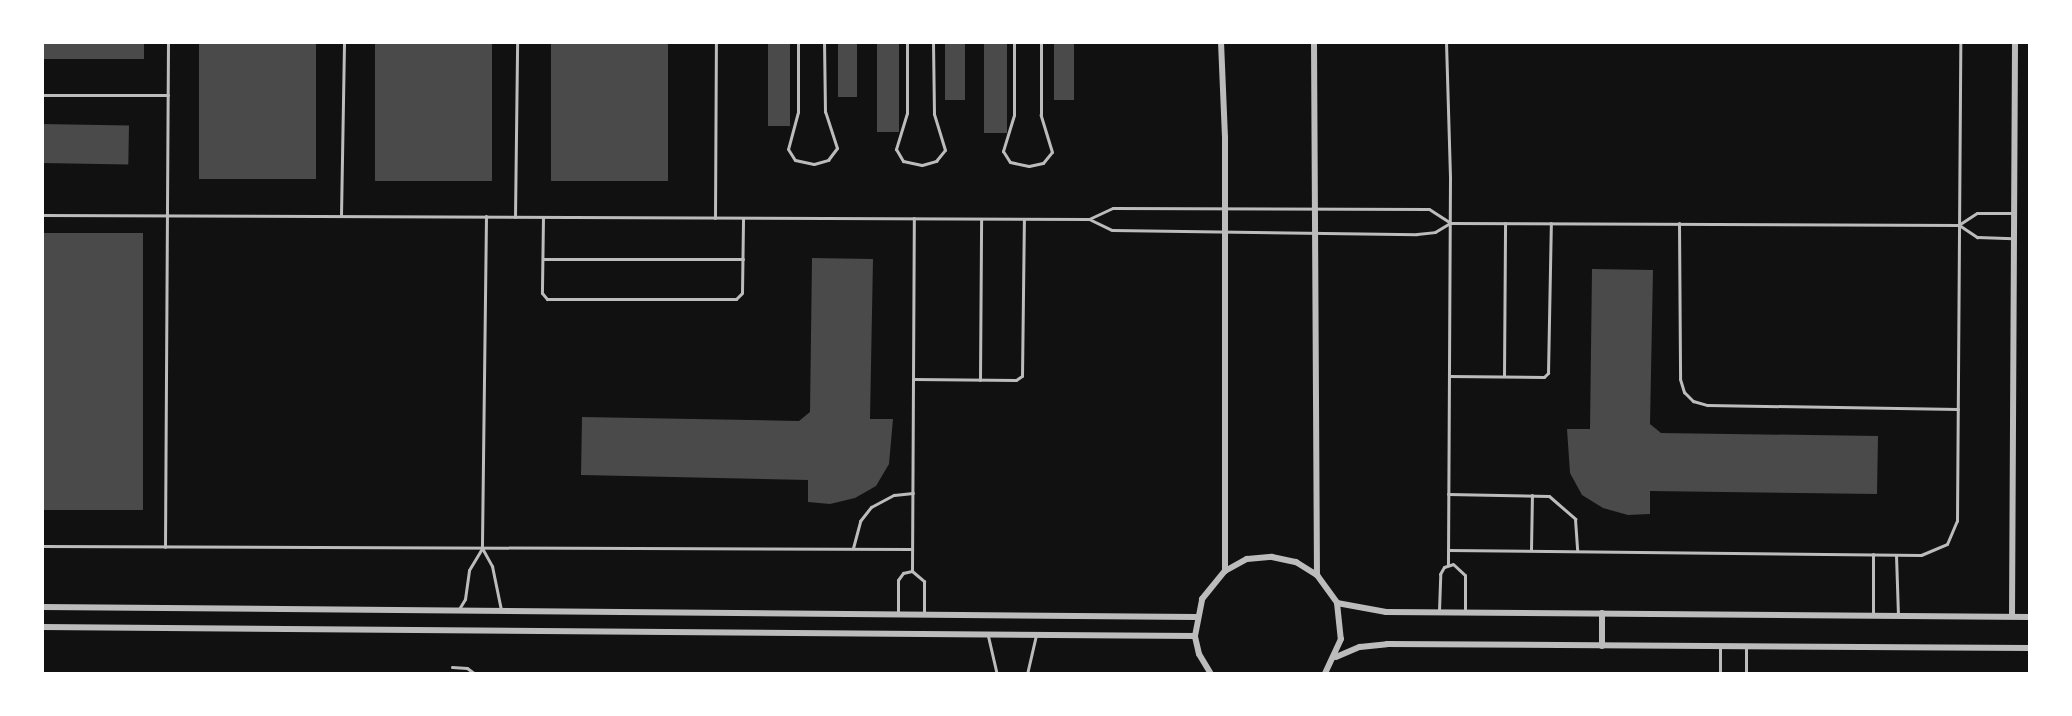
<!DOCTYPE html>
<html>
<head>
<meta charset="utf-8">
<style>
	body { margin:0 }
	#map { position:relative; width:2072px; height:716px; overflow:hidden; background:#111; font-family:"Exo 2",sans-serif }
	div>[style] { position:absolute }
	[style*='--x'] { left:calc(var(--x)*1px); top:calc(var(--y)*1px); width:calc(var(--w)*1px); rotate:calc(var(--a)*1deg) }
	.building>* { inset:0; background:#4a4a4a; transform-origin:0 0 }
	.service>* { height:3px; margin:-1.5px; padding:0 1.5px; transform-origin:1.5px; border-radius:1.5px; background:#bcbcbc }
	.minor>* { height:6px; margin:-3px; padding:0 3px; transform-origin:3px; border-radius:3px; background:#bcbcbc }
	span { translate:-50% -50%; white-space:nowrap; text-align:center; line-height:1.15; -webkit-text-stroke:4.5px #fff; paint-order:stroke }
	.frame { position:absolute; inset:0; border:44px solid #fff; pointer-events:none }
</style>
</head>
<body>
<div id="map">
	<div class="building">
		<i style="left:42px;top:42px;width:102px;height:17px"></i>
		<i style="left:199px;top:42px;width:117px;height:137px"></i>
		<i style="left:375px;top:42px;width:117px;height:139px"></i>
		<i style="left:551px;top:42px;width:117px;height:139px"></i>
		<i style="left:768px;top:42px;width:22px;height:84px"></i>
		<i style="left:838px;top:42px;width:19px;height:55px"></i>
		<i style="left:877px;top:42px;width:22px;height:90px"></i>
		<i style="left:945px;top:42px;width:20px;height:58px"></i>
		<i style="left:984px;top:42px;width:23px;height:91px"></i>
		<i style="left:1054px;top:42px;width:20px;height:58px"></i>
		<i style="left:42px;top:124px;width:87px;height:39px;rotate:1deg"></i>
		<i style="left:42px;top:233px;width:101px;height:277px"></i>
		<i style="clip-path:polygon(812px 258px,873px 259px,870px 419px,893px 419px,889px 464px,876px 486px,855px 498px,830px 504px,808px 502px,808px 480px,581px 475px,582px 417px,799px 421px,810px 412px)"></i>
		<i style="clip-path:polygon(1592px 269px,1653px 270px,1650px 424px,1661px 433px,1878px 436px,1877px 494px,1650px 491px,1650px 514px,1628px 515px,1603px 508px,1582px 495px,1570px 473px,1567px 429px,1590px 429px)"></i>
	</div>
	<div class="service">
		<i style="--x:798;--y:42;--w:70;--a:90"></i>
		<i style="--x:798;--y:112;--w:38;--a:105"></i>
		<i style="--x:788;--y:149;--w:13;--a:58"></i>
		<i style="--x:795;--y:160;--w:19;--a:12"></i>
		<i style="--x:814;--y:164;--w:15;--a:-16"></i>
		<i style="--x:828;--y:160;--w:15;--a:-53"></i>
		<i style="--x:837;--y:148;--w:38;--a:-108"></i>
		<i style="--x:825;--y:112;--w:70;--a:-90.8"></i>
		<i style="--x:907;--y:42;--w:71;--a:90"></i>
		<i style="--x:907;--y:113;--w:38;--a:107"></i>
		<i style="--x:896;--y:149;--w:14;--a:60"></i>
		<i style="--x:903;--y:161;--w:19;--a:12"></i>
		<i style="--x:922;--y:165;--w:15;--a:-16"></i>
		<i style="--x:936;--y:161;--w:14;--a:-51"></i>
		<i style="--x:945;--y:150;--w:38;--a:-107"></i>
		<i style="--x:934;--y:114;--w:72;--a:-90.8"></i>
		<i style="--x:1014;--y:42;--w:73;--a:90"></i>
		<i style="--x:1014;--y:115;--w:38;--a:107"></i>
		<i style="--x:1003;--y:151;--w:13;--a:58"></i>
		<i style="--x:1010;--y:162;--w:19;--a:12"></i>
		<i style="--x:1029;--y:166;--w:14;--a:-12"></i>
		<i style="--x:1043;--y:163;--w:14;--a:-51"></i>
		<i style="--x:1052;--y:152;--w:39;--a:-107"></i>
		<i style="--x:1041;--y:115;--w:73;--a:-90"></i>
		<i style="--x:1446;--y:42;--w:136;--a:88.3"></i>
		<i style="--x:1450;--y:178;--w:387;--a:90.3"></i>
		<i style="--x:42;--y:95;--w:126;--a:0"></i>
		<i style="--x:42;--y:215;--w:1047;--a:0.22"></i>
		<i style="--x:1089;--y:219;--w:25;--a:26"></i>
		<i style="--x:1112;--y:230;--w:305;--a:0.8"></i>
		<i style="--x:1417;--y:234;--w:18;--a:-6"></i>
		<i style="--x:1435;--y:232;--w:17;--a:-31"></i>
		<i style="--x:1450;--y:223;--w:509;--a:0.23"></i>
		<i style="--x:1959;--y:225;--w:22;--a:34"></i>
		<i style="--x:1977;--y:237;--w:36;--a:2"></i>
		<i style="--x:341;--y:216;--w:174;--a:-89"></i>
		<i style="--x:486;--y:216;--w:332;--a:90.7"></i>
		<i style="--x:482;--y:548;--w:21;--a:61"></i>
		<i style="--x:492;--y:566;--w:45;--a:78.4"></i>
		<i style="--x:515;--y:217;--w:175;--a:-89.3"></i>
		<i style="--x:543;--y:217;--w:76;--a:90.8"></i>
		<i style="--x:542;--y:293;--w:8;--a:50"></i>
		<i style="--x:547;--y:299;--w:189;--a:0"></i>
		<i style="--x:736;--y:299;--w:8;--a:-45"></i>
		<i style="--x:742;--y:293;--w:75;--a:-89.2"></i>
		<i style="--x:715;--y:218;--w:176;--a:-89.7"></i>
		<i style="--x:1089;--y:219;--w:26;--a:-25"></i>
		<i style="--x:1113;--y:208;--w:316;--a:0.2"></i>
		<i style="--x:1429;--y:209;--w:24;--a:33"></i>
		<i style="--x:1679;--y:223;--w:156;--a:89.6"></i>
		<i style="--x:1680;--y:379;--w:14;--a:73"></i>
		<i style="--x:1684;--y:392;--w:13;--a:45"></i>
		<i style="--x:1693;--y:401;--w:15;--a:16"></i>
		<i style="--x:1707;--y:405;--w:251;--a:0.9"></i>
		<i style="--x:1960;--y:224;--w:20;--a:-33"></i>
		<i style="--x:1977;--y:213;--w:36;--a:0"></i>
		<i style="--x:543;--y:259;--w:200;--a:0"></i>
		<i style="--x:1449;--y:376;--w:95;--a:0.6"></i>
		<i style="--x:1544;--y:377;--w:6;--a:-45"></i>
		<i style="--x:1548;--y:373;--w:150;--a:-88.9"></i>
		<i style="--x:1504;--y:376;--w:153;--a:-89.6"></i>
		<i style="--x:914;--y:379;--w:102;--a:0.6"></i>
		<i style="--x:1016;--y:380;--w:7;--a:-34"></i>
		<i style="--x:1022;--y:376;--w:157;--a:-89.3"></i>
		<i style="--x:980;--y:380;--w:161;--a:-89.6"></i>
		<i style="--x:1448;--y:494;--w:101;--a:1.1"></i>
		<i style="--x:1549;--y:496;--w:35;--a:41"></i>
		<i style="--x:1575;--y:519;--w:32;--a:86"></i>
		<i style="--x:42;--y:546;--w:870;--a:0.2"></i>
		<i style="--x:165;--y:547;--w:505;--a:-89.66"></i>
		<i style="--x:853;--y:548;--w:28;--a:-75"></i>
		<i style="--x:860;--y:521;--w:18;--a:-52"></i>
		<i style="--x:871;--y:507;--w:26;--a:-28"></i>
		<i style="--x:894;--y:495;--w:19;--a:-6"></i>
		<i style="--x:1448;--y:550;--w:473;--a:0.6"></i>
		<i style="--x:1921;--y:555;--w:28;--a:-23"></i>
		<i style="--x:1947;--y:544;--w:25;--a:-67"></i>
		<i style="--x:1957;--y:521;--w:479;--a:-89.6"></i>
		<i style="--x:1531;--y:550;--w:55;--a:-89"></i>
		<i style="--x:1873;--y:554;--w:61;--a:90"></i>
		<i style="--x:1896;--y:555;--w:61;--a:88.1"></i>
		<i style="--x:912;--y:571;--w:353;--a:-89.7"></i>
		<i style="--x:459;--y:609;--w:12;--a:-59"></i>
		<i style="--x:465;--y:599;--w:29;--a:-82"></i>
		<i style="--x:469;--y:570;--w:26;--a:-59"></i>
		<i style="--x:1439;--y:611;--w:37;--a:-88"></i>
		<i style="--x:1440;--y:574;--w:8;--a:-60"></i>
		<i style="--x:1444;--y:567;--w:9;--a:-18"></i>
		<i style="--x:1453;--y:564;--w:16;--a:43"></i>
		<i style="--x:1465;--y:575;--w:38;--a:90"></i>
		<i style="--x:898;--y:614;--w:34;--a:-90"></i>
		<i style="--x:898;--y:580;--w:9;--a:-54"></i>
		<i style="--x:903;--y:573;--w:9;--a:-13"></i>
		<i style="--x:912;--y:571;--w:16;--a:40"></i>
		<i style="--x:924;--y:581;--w:33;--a:90"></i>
		<i style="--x:988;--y:636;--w:39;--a:77"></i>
		<i style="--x:452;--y:667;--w:15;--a:4"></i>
		<i style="--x:467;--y:668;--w:10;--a:37"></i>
		<i style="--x:1027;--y:674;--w:40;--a:-77"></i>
		<i style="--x:1720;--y:674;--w:27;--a:-90"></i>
		<i style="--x:1746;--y:674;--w:27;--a:-90"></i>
	</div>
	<div class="minor">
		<i style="--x:1221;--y:42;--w:95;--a:87.6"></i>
		<i style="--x:1225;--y:137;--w:434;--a:90"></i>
		<i style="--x:1314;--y:42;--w:533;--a:89.68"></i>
		<i style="--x:1337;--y:603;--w:50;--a:10.4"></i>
		<i style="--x:1386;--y:612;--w:644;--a:0.44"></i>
		<i style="--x:42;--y:607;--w:1154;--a:0.5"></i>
		<i style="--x:1602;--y:613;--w:33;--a:90"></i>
		<i style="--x:2012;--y:616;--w:574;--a:-89.7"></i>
		<i style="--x:42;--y:627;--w:1153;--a:0.45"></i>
		<i style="--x:1336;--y:657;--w:26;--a:-23"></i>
		<i style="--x:1360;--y:647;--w:27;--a:-6"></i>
		<i style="--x:1387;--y:644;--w:643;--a:0.36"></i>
		<i style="--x:1211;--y:674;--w:23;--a:-121"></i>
		<i style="--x:1199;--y:654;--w:18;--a:-103"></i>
		<i style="--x:1195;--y:636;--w:38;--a:-79"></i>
		<i style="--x:1202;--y:599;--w:36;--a:-51"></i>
		<i style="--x:1225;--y:571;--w:25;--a:-29"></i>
		<i style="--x:1247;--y:559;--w:25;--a:-5"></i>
		<i style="--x:1272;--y:557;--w:25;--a:12"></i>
		<i style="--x:1296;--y:562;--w:25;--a:32"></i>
		<i style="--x:1317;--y:575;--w:34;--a:54"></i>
		<i style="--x:1337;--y:603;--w:36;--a:84"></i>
		<i style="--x:1341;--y:639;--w:38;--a:115"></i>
	</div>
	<div class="frame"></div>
</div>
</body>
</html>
